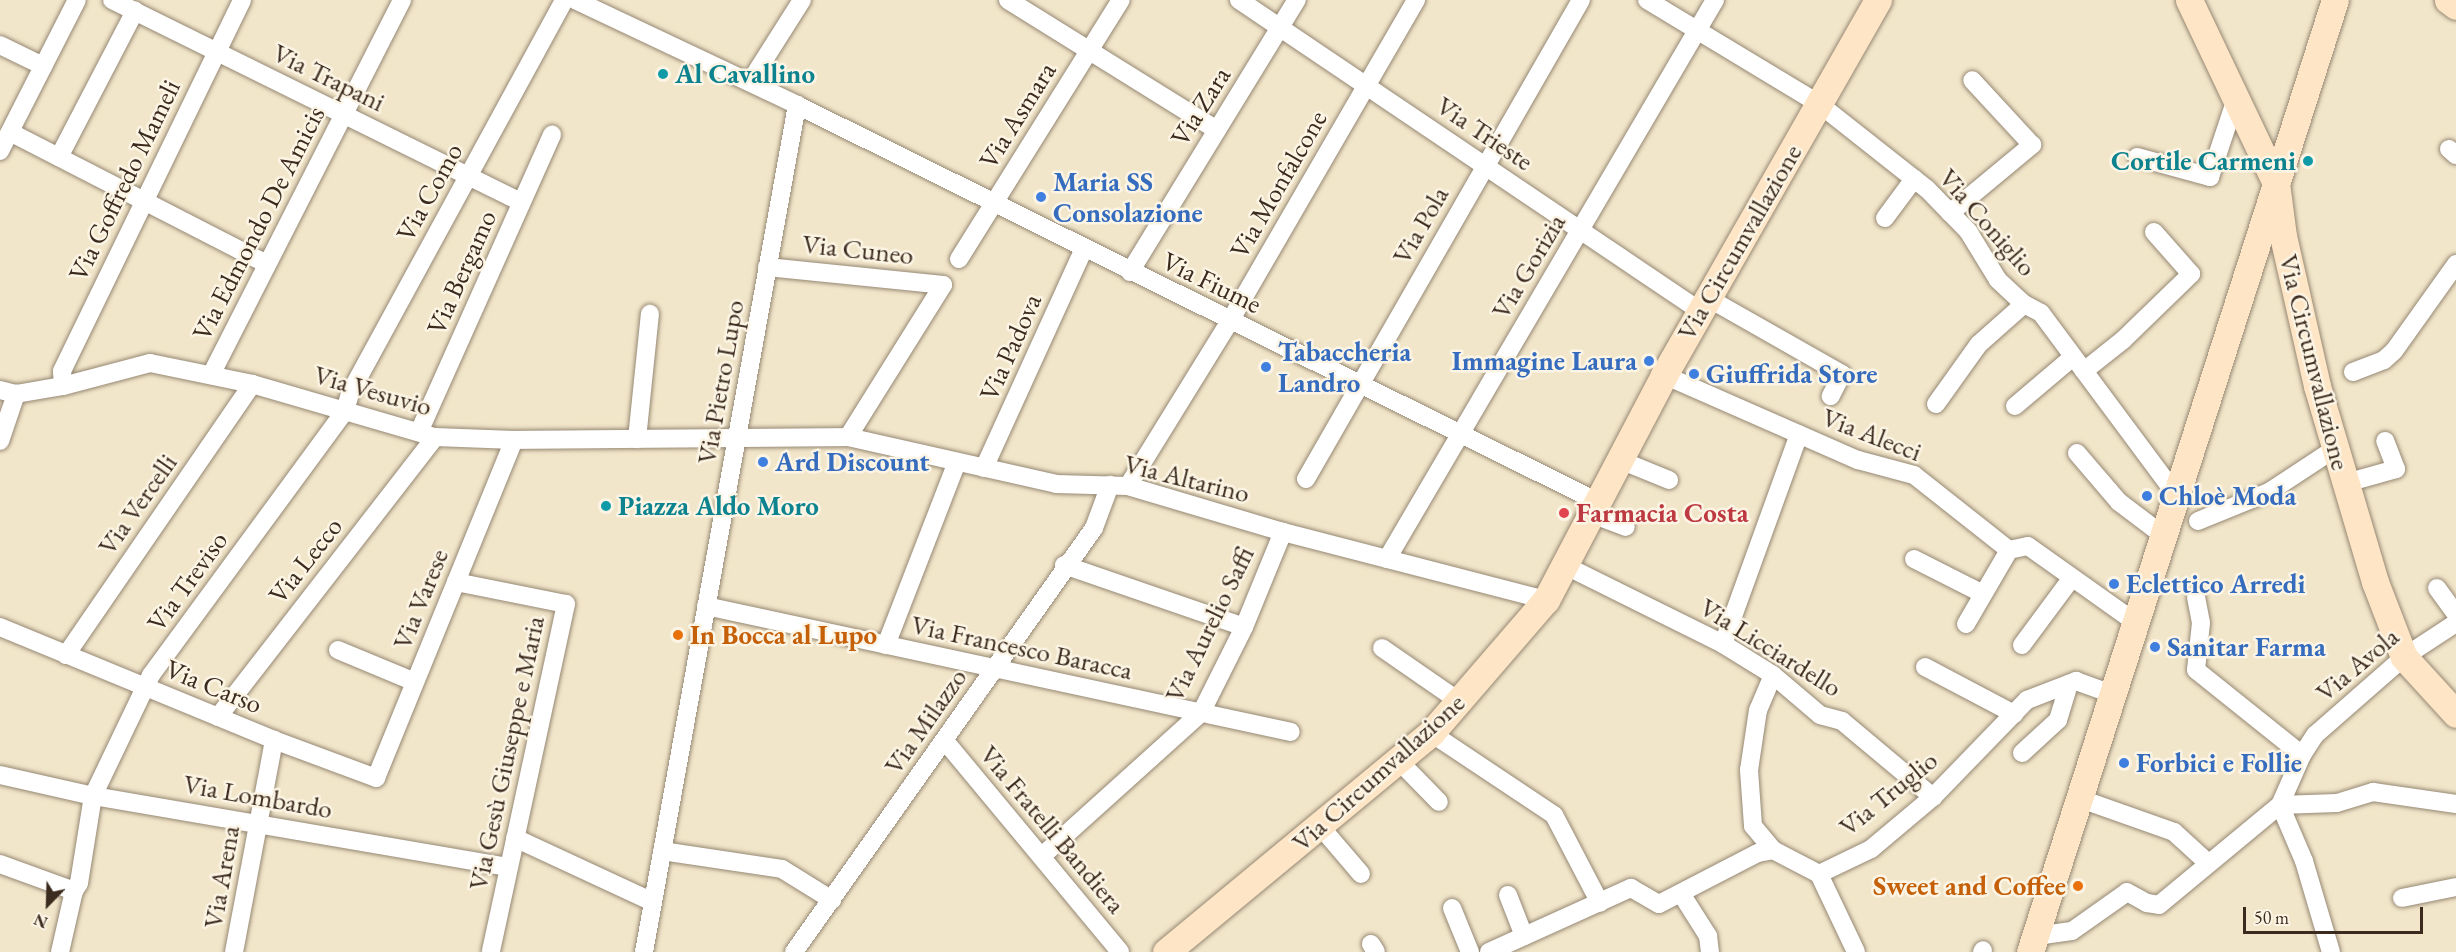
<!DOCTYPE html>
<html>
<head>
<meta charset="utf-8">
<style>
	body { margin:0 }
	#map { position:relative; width:2456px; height:952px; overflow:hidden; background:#f2e6ca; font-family:"EB Garamond",serif }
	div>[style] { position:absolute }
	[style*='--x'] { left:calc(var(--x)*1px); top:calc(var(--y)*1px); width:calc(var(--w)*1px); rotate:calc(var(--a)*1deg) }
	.roads { filter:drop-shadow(0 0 2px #968874) drop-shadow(0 0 2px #968874) }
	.street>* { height:18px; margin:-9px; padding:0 9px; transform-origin:9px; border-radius:9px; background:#fff }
	.secondary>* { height:27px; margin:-13.5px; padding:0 13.5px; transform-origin:13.5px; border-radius:13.5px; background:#fee5c5 }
	.dots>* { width:16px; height:16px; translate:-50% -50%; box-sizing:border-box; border:3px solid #fcf5e5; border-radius:50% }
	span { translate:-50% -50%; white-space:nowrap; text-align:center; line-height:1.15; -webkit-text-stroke:5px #fcf5e5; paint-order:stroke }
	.culture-label { font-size:27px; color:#0d838f; font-weight:700 }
	.left { translate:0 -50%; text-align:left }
	.right { translate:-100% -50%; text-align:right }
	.street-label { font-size:27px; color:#3b2a1e }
	.shop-label { font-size:27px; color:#366cbe; font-weight:700 }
	.health-label { font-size:27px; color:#be3a42; font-weight:700 }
	.food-label { font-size:27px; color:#c56008; font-weight:700 }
	.north { position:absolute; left:18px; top:874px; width:60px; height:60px; -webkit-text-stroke:4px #fcf5e5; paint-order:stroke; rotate:203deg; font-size:16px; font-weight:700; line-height:24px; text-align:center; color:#3b2a1e }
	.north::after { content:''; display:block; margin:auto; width:21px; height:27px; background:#3b2a1e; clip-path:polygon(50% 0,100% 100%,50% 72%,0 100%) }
	.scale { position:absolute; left:2243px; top:907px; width:180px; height:27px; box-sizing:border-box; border:3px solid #3b2a1e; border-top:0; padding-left:8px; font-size:18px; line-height:21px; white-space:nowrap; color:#3b2a1e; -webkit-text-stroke:4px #fcf5e5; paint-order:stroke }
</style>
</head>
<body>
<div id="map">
	<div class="roads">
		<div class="street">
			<i style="--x:112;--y:0;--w:456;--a:26.3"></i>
			<i style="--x:575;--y:0;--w:246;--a:25.3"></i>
			<i style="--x:797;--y:105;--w:894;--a:26.36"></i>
			<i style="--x:1008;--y:0;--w:246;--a:31.9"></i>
			<i style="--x:1239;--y:0;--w:556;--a:34"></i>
			<i style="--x:1647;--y:0;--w:200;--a:31.1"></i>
			<i style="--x:1818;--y:103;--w:139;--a:38.3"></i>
			<i style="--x:1927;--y:189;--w:59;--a:45.7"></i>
			<i style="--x:1968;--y:231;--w:57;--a:58.5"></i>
			<i style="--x:1998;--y:280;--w:35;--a:43"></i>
			<i style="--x:2024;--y:304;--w:19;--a:28"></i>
			<i style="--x:2041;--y:313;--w:227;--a:53.4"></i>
			<i style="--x:0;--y:45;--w:48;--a:26"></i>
			<i style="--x:750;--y:82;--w:97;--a:-57.6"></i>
			<i style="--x:10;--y:132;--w:289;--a:27.2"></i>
			<i style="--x:2449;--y:149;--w:9;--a:41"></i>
			<i style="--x:0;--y:151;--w:169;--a:-63"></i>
			<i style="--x:59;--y:157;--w:165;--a:-62.5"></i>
			<i style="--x:2137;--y:157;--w:76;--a:15.3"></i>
			<i style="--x:2210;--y:177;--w:82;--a:-71.6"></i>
			<i style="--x:1950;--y:213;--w:107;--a:-39.7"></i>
			<i style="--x:2032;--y:145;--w:88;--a:-132.7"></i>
			<i style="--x:1885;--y:218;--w:49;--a:-53.4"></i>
			<i style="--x:959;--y:259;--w:305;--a:-58"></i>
			<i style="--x:767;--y:267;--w:177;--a:5.8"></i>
			<i style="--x:943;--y:285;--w:179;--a:122"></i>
			<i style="--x:1130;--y:272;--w:319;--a:-58.5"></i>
			<i style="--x:1708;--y:298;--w:154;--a:29.6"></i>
			<i style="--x:1842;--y:374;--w:25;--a:117"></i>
			<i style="--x:2084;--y:371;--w:50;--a:-38.5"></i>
			<i style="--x:2123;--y:340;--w:95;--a:-44.1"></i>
			<i style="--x:2191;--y:274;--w:56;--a:-131.4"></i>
			<i style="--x:2353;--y:372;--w:33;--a:-21"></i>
			<i style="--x:2384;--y:360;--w:13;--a:-42"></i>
			<i style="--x:2394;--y:351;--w:107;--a:-54.5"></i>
			<i style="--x:211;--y:375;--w:421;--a:-63"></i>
			<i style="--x:1664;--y:375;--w:212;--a:23.7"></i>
			<i style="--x:1858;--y:460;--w:58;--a:15"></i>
			<i style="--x:1914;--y:475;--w:121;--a:38.3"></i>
			<i style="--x:2009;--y:550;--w:19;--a:-12"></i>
			<i style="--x:2028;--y:546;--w:131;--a:35.4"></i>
			<i style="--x:63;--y:386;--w:15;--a:-94"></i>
			<i style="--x:62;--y:371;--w:412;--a:-64.1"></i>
			<i style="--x:0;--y:390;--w:16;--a:14"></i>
			<i style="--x:16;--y:394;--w:48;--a:-9.7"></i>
			<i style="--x:63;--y:386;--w:90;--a:-14.8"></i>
			<i style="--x:150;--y:363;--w:104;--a:11.6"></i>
			<i style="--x:252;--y:384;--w:191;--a:16.2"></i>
			<i style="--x:435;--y:437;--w:79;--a:2.2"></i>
			<i style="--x:514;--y:440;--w:334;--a:-0.5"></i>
			<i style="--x:848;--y:437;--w:213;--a:12.7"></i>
			<i style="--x:1056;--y:484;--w:72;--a:1.6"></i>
			<i style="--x:1128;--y:486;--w:162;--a:16.5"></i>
			<i style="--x:1283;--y:532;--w:272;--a:14.5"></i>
			<i style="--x:1936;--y:404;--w:74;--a:-54.4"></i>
			<i style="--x:1979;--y:344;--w:60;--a:-41.6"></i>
			<i style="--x:2015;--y:406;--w:76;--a:-40.2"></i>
			<i style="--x:419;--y:432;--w:326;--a:-65.9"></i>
			<i style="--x:637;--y:439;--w:126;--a:-84.1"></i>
			<i style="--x:0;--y:441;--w:50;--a:-71.2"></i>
			<i style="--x:2077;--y:453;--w:65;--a:49.4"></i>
			<i style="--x:2119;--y:502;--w:56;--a:37.1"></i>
			<i style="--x:1620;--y:460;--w:53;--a:22.2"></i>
			<i style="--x:984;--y:468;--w:241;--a:-65.5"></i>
			<i style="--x:1306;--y:479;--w:552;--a:-60.14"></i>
			<i style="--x:2346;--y:483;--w:52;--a:-15.6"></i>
			<i style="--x:2396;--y:469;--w:30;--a:-111"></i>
			<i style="--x:1128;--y:486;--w:194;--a:-58.3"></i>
			<i style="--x:1230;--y:321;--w:371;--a:-59.9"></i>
			<i style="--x:1592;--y:514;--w:36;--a:21"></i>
			<i style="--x:2198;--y:521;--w:77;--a:-22.2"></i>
			<i style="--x:2269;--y:492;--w:80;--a:-33.3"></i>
			<i style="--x:1387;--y:559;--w:648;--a:-59.6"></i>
			<i style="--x:1914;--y:559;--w:77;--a:26.9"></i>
			<i style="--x:1064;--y:565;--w:190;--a:19"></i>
			<i style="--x:1564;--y:565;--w:178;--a:26.4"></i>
			<i style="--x:1723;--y:644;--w:59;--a:31.8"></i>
			<i style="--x:1773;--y:675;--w:62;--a:40.4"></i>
			<i style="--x:1820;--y:715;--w:23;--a:15"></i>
			<i style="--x:1842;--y:721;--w:119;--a:39.9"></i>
			<i style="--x:456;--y:582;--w:112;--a:11.3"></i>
			<i style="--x:566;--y:604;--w:356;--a:102.2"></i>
			<i style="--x:2437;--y:588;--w:32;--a:54"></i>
			<i style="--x:2196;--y:597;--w:26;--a:79"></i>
			<i style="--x:2201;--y:623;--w:47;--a:96.1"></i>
			<i style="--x:2196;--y:670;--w:136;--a:38.7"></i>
			<i style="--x:2302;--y:755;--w:55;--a:113.7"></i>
			<i style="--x:2280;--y:805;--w:61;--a:66.8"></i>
			<i style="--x:2304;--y:861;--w:95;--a:73.5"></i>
			<i style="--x:706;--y:606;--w:598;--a:12.15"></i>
			<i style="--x:1966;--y:624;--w:86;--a:-59.8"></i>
			<i style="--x:0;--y:627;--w:296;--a:22.4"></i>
			<i style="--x:274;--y:740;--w:109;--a:20.4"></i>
			<i style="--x:376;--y:778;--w:365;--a:-67.8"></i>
			<i style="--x:1723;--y:644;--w:223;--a:-70.1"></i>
			<i style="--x:886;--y:645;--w:196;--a:-68.8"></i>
			<i style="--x:2022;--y:645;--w:82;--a:-53.4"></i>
			<i style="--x:1382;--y:648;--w:95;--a:34.7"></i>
			<i style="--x:338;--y:650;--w:83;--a:22.6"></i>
			<i style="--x:66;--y:655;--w:329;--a:-55.5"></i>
			<i style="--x:1925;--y:667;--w:101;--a:27.8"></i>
			<i style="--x:1773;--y:675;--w:38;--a:113"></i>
			<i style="--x:1758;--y:710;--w:61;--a:98.5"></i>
			<i style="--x:1749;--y:770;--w:56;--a:85.9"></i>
			<i style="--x:1753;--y:826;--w:31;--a:50"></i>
			<i style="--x:218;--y:717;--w:354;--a:-52.2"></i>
			<i style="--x:1431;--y:733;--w:148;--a:33.7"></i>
			<i style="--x:1554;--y:815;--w:99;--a:62.4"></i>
			<i style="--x:945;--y:741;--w:274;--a:50.3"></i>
			<i style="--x:2022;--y:753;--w:49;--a:-42.5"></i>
			<i style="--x:2058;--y:720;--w:38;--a:-73"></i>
			<i style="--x:2302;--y:755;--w:24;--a:-57"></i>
			<i style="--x:2315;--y:735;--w:118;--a:-41.2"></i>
			<i style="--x:2404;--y:657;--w:62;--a:-33.2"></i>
			<i style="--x:1399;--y:761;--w:57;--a:45.7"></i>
			<i style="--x:0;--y:775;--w:95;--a:12.7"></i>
			<i style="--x:93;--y:796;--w:420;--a:9.7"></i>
			<i style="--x:2078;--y:798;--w:102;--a:19.5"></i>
			<i style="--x:2174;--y:832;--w:46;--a:42.4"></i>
			<i style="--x:1320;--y:826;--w:63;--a:49.5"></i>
			<i style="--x:515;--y:838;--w:152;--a:24.9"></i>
			<i style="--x:662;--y:851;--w:121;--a:8.5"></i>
			<i style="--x:782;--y:869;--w:59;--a:31.8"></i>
			<i style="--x:1042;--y:856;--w:214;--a:-42"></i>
			<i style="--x:1201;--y:713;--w:96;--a:-63.4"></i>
			<i style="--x:1244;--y:627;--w:103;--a:-67.7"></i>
			<i style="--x:0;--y:864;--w:79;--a:20"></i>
			<i style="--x:1819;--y:874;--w:58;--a:-25.7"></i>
			<i style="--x:1871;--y:849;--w:81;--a:-40"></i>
			<i style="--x:1933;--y:797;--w:135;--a:-45.9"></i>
			<i style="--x:2027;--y:700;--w:53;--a:-21.2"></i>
			<i style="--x:2076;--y:681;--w:37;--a:20"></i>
			<i style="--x:1819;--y:874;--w:86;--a:64.6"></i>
			<i style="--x:1508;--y:895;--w:44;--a:68.7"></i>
			<i style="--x:1682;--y:895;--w:49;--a:57.6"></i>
			<i style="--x:1708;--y:936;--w:16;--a:83"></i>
			<i style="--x:2402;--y:898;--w:55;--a:-11.5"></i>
			<i style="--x:1452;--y:908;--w:48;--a:67.8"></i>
			<i style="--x:2036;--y:936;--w:36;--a:-8"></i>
			<i style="--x:2072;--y:931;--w:67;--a:-35.3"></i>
			<i style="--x:2127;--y:892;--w:23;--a:29"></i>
			<i style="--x:2147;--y:903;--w:12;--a:9"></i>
			<i style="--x:2159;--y:905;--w:157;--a:-39.6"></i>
			<i style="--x:2280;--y:805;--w:57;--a:-2"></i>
			<i style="--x:2337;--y:803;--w:38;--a:-17"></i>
			<i style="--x:2373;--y:792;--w:84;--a:8.2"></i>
			<i style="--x:1371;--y:944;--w:9;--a:58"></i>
			<i style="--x:60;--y:952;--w:63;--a:-77.1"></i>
			<i style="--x:74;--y:891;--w:9;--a:-58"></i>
			<i style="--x:79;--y:883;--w:88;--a:-80.9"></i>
			<i style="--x:93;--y:796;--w:134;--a:-64.4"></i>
			<i style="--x:151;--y:675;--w:328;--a:-53.7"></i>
			<i style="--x:345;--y:411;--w:19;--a:-74"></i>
			<i style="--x:350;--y:393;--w:447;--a:-61.4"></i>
			<i style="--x:234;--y:952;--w:216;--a:-79.3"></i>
			<i style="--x:644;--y:952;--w:861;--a:-79.76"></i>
			<i style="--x:794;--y:952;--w:519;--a:-54.72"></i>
			<i style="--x:1094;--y:528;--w:46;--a:-69.6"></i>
			<i style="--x:1489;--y:952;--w:156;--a:-24.3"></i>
			<i style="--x:1631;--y:888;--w:32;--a:30"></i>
			<i style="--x:1659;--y:904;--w:111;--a:-27.3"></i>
			<i style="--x:1758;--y:853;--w:15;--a:-11"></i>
			<i style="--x:1773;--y:850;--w:52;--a:27.6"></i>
			<i style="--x:1982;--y:952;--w:2;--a:-63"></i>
		</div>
		<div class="secondary">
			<i style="--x:2189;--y:0;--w:203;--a:64.6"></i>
			<i style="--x:2276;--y:183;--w:53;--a:82.5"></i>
			<i style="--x:2283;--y:236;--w:154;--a:77.2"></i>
			<i style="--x:2317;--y:386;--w:204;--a:73.5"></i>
			<i style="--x:2375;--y:582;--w:80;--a:68.9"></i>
			<i style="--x:2404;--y:657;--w:77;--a:47.6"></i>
			<i style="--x:2448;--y:0;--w:10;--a:37"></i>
			<i style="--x:1166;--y:952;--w:344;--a:-39.6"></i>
			<i style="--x:1431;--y:733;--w:176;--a:-49.2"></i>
			<i style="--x:1546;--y:600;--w:254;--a:-62.3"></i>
			<i style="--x:1664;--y:375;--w:432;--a:-60.3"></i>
			<i style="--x:2030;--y:952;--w:1000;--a:-72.24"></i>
		</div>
	</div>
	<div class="dots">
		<i style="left:663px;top:74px;background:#0f9aa8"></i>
		<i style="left:2308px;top:161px;background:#0f9aa8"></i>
		<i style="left:1041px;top:197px;background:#3f7fe0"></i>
		<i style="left:1649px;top:361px;background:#3f7fe0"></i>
		<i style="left:1266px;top:367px;background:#3f7fe0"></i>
		<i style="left:1694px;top:374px;background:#3f7fe0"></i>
		<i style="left:763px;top:462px;background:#3f7fe0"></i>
		<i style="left:2147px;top:496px;background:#3f7fe0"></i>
		<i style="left:606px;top:506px;background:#0f9aa8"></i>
		<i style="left:1564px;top:513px;background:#e0444e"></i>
		<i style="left:2114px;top:584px;background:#3f7fe0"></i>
		<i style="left:678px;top:635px;background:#e8710a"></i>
		<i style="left:2155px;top:647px;background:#3f7fe0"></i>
		<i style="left:2124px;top:763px;background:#3f7fe0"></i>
		<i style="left:2078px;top:886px;background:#e8710a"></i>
	</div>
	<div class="culture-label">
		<span class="left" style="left:675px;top:74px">Al Cavallino</span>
		<span class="right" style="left:2296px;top:161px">Cortile Carmeni</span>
		<span class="left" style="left:618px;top:506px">Piazza Aldo Moro</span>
	</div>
	<div class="street-label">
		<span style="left:329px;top:77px;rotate:26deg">Via Trapani</span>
		<span style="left:1200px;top:106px;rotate:-58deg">Via Zara</span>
		<span style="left:1017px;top:115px;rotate:-58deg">Via Asmara</span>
		<span style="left:1485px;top:133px;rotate:34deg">Via Trieste</span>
		<span style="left:124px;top:180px;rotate:-64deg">Via Goffredo Mameli</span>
		<span style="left:1278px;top:184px;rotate:-60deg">Via Monfalcone</span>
		<span style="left:429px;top:192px;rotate:-61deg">Via Como</span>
		<span style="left:1988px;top:222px;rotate:49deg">Via Coniglio</span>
		<span style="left:258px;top:223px;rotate:-63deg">Via Edmondo De Amicis</span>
		<span style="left:1420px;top:225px;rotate:-60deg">Via Pola</span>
		<span style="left:1739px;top:242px;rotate:-60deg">Via Circumvallazione</span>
		<span style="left:858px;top:249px;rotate:6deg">Via Cuneo</span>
		<span style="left:1528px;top:266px;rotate:-59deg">Via Gorizia</span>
		<span style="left:461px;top:272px;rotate:-66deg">Via Bergamo</span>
		<span style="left:1212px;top:282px;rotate:26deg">Via Fiume</span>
		<span style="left:1010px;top:347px;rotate:-66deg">Via Padova</span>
		<span style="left:2315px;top:362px;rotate:76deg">Via Circumvallazione</span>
		<span style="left:720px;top:382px;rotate:-80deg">Via Pietro Lupo</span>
		<span style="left:373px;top:390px;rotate:16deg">Via Vesuvio</span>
		<span style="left:1872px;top:434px;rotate:21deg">Via Alecci</span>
		<span style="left:1187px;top:478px;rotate:14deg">Via Altarino</span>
		<span style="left:137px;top:504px;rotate:-55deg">Via Vercelli</span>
		<span style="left:305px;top:560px;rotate:-52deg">Via Lecco</span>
		<span style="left:187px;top:581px;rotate:-54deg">Via Treviso</span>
		<span style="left:420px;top:599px;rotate:-68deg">Via Varese</span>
		<span style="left:1209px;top:624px;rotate:-64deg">Via Aurelio Saffi</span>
		<span style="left:1022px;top:647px;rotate:12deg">Via Francesco Baracca</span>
		<span style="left:1771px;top:647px;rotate:32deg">Via Licciardello</span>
		<span style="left:2357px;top:664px;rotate:-40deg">Via Avola</span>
		<span style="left:214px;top:686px;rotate:22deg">Via Carso</span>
		<span style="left:925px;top:721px;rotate:-55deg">Via Milazzo</span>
		<span style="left:506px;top:753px;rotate:-78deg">Via Gesù Giuseppe e Maria</span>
		<span style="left:1378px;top:772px;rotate:-42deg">Via Circumvallazione</span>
		<span style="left:1888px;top:793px;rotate:-39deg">Via Truglio</span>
		<span style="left:258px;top:796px;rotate:10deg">Via Lombardo</span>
		<span style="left:1053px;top:829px;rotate:50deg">Via Fratelli Bandiera</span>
		<span style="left:221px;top:877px;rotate:-80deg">Via Arena</span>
	</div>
	<div class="shop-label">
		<span class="left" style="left:1053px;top:197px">Maria SS<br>Consolazione</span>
		<span class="left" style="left:1278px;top:367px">Tabaccheria<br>Landro</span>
		<span class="right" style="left:1637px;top:361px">Immagine Laura</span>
		<span class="left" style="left:1706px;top:374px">Giuffrida Store</span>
		<span class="left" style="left:775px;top:462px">Ard Discount</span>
		<span class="left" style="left:2159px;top:496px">Chloè Moda</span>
		<span class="left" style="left:2126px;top:584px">Eclettico Arredi</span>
		<span class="left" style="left:2167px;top:647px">Sanitar Farma</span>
		<span class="left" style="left:2136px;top:763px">Forbici e Follie</span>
	</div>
	<div class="health-label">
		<span class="left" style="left:1576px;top:513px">Farmacia Costa</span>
	</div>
	<div class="food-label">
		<span class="left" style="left:690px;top:635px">In Bocca al Lupo</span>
		<span class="right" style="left:2066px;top:886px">Sweet and Coffee</span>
	</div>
	<div class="north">N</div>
	<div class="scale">50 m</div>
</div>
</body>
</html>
